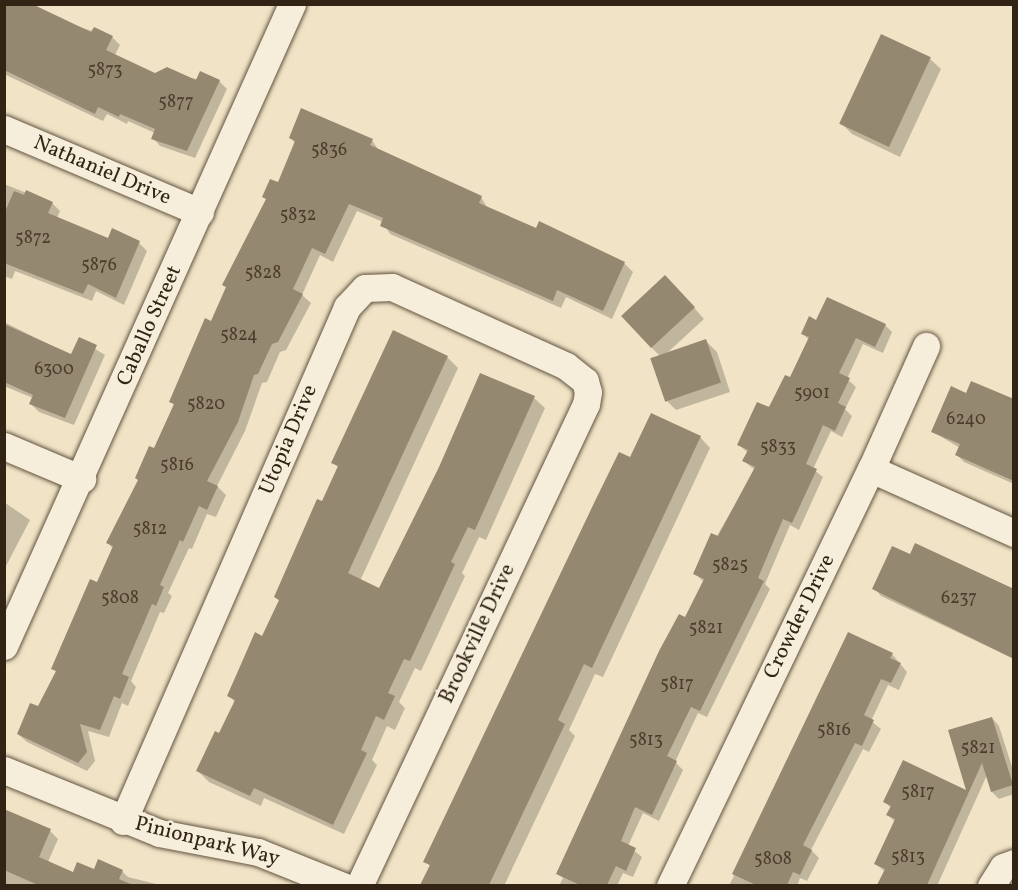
<!DOCTYPE html>
<html>
<head>
<meta charset="utf-8">
<style>
	body { margin:0 }
	#map { position:relative; width:1018px; height:890px; overflow:hidden; background:#f1e4c6; font-family:Vollkorn,serif }
	div>[style] { position:absolute }
	[style*='--x'] { left:calc(var(--x)*1px); top:calc(var(--y)*1px); width:calc(var(--w)*1px); rotate:calc(var(--a)*1deg) }
	.shadow>* { inset:0; background:#0003 }
	.building>* { inset:0; background:#958871; transform-origin:0 0 }
	.roads { filter:drop-shadow(0 0 2px #625441) drop-shadow(0 0 2px #625441) }
	.street>* { height:27px; margin:-13.5px; padding:0 13.5px; transform-origin:13.5px; border-radius:13.5px; background:#f6edda }
	span { translate:-50% -50%; white-space:nowrap; text-align:center; line-height:1.15; -webkit-text-stroke:5px #f6edda; paint-order:stroke }
	.number-label { font-size:18px; color:#4b3d2c }
	.number-label span { -webkit-text-stroke-width:0 }
	.street-label { font-size:21px; color:#322415 }
	.frame { position:absolute; inset:0; border:6px solid #322415; pointer-events:none }
</style>
</head>
<body>
<div id="map">
	<div class="shadow">
		<i style="clip-path:polygon(4px 4px,112px 37px,120px 45px,115px 55px,155px 75px,219px 81px,227px 89px,195px 158px,160px 146px,153px 138px,155px 133px,128px 121px,127px 124px,107px 114px,103px 121px,4px 74px)"></i>
		<i style="clip-path:polygon(930px 59px,941px 69px,900px 157px,852px 134px,841px 123px)"></i>
		<i style="clip-path:polygon(290px 137px,372px 140px,379px 151px,481px 197px,488px 209px,624px 263px,633px 272px,612px 319px,566px 297px,561px 308px,390px 234px,383px 222px,357px 211px,333px 262px,320px 255px,302px 295px,311px 303px,286px 350px,280px 352px,267px 382px,262px 383px,245px 431px,217px 486px,226px 495px,216px 517px,207px 514px,192px 549px,189px 548px,168px 593px,172px 596px,164px 613px,160px 612px,131px 681px,136px 687px,128px 706px,122px 703px,109px 737px,88px 731px,95px 761px,87px 771px,27px 742px,18px 734px,39px 708px,57px 672px,53px 669px,98px 584px,113px 549px,108px 543px,175px 406px,171px 402px,212px 323px,227px 288px,223px 285px,278px 184px,295px 143px)"></i>
		<i style="clip-path:polygon(4px 184px,52px 203px,60px 211px,57px 218px,108px 240px,139px 243px,147px 251px,124px 305px,96px 291px,92px 301px,15px 271px,12px 279px,4px 276px)"></i>
		<i style="clip-path:polygon(676px 287px,704px 319px,666px 354px,706px 341px,717px 352px,730px 392px,676px 410px,666px 400px,652px 358px,660px 356px,651px 347px)"></i>
		<i style="clip-path:polygon(4px 322px,72px 356px,79px 339px,105px 355px,74px 425px,39px 412px,31px 404px,33px 398px,4px 386px)"></i>
		<i style="clip-path:polygon(817px 322px,885px 325px,892px 332px,883px 353px,863px 344px,847px 379px,856px 387px,845px 409px,852px 416px,842px 437px,831px 431px,813px 469px,823px 477px,799px 530px,790px 525px,765px 584px,770px 589px,707px 717px,698px 713px,675px 762px,683px 770px,659px 821px,643px 813px,628px 846px,642px 857px,633px 877px,623px 873px,617px 886px,559px 886px,563px 878px,558px 874px,584px 813px,661px 652px,686px 619px,704px 582px,695px 574px,755px 470px,744px 461px,748px 453px,739px 445px,790px 379px,809px 340px,803px 334px)"></i>
		<i style="clip-path:polygon(447px 357px,458px 368px,360px 581px,380px 590px,441px 467px,480px 375px,534px 398px,545px 408px,486px 540px,479px 537px,462px 573px,465px 576px,421px 671px,415px 668px,399px 702px,405px 708px,395px 730px,387px 726px,372px 760px,377px 765px,344px 834px,264px 798px,261px 806px,209px 782px,198px 771px,236px 703px,229px 696px,263px 638px,280px 601px,276px 597px,339px 468px,333px 462px)"></i>
		<i style="clip-path:polygon(1014px 413px,1014px 484px,964px 462px,957px 455px,960px 448px,933px 432px)"></i>
		<i style="clip-path:polygon(700px 437px,710px 448px,603px 677px,595px 674px,569px 730px,575px 736px,504px 886px,424px 886px,431px 867px,425px 861px,631px 459px)"></i>
		<i style="clip-path:polygon(4px 502px,30px 520px,4px 570px)"></i>
		<i style="clip-path:polygon(916px 545px,1014px 589px,1014px 659px,881px 596px,874px 588px,911px 556px)"></i>
		<i style="clip-path:polygon(848px 634px,892px 654px,907px 672px,899px 690px,888px 685px,871px 721px,881px 729px,869px 752px,863px 749px,811px 850px,819px 858px,807px 881px,800px 878px,797px 886px,729px 886px)"></i>
		<i style="clip-path:polygon(992px 718px,999px 726px,1014px 773px,1014px 794px,999px 799px,992px 792px,987px 775px,937px 886px,881px 886px,885px 872px,876px 864px,895px 822px,888px 815px,891px 808px,884px 801px,903px 762px,969px 793px,950px 731px)"></i>
		<i style="clip-path:polygon(4px 810px,50px 831px,58px 839px,48px 862px,74px 874px,122px 871px,128px 877px,164px 886px,4px 886px)"></i>
	</div>
	<div class="building">
		<i style="clip-path:polygon(4px 4px,32px 4px,91px 32px,94px 27px,113px 36px,106px 50px,155px 73px,167px 67px,196px 80px,200px 71px,220px 80px,187px 151px,151px 139px,155px 129px,120px 114px,119px 117px,98px 107px,95px 114px,4px 70px)"></i>
		<i style="left:881px;top:34px;width:55px;height:99px;rotate:25deg"></i>
		<i style="clip-path:polygon(301px 108px,373px 139px,370px 145px,482px 196px,479px 203px,536px 228px,539px 221px,625px 262px,603px 311px,557px 290px,553px 301px,380px 226px,383px 218px,349px 204px,325px 254px,312px 248px,293px 289px,303px 294px,278px 342px,272px 344px,258px 374px,254px 375px,238px 422px,207px 481px,218px 486px,207px 510px,199px 506px,183px 542px,180px 540px,160px 585px,164px 587px,156px 606px,152px 604px,122px 674px,129px 677px,120px 699px,114px 696px,100px 730px,80px 724px,87px 752px,78px 763px,17px 734px,30px 703px,38px 706px,56px 671px,51px 669px,90px 579px,97px 582px,113px 546px,106px 543px,138px 480px,135px 478px,149px 446px,154px 448px,174px 404px,169px 402px,205px 318px,211px 321px,226px 287px,222px 285px,266px 199px,262px 197px,270px 179px,278px 182px,295px 141px,289px 138px)"></i>
		<i style="clip-path:polygon(26px 190px,53px 202px,48px 213px,108px 238px,112px 228px,140px 241px,116px 298px,88px 284px,83px 294px,4px 263px,4px 214px,14px 191px,24px 195px)"></i>
		<i style="left:665px;top:275px;width:44px;height:60px;rotate:47deg"></i>
		<i style="clip-path:polygon(827px 297px,886px 324px,875px 347px,856px 338px,839px 373px,850px 378px,838px 403px,846px 407px,835px 431px,823px 425px,806px 464px,817px 469px,792px 523px,783px 519px,758px 578px,764px 581px,700px 711px,691px 707px,667px 756px,677px 761px,652px 815px,635px 807px,621px 841px,636px 848px,626px 871px,616px 866px,607px 885px,580px 885px,556px 874px,659px 651px,679px 614px,685px 617px,704px 579px,693px 574px,711px 533px,718px 536px,755px 467px,742px 461px,748px 450px,737px 445px,757px 402px,769px 407px,785px 375px,790px 377px,809px 337px,801px 334px,809px 316px,816px 320px)"></i>
		<i style="clip-path:polygon(4px 324px,71px 354px,79px 337px,97px 345px,65px 418px,29px 404px,33px 395px,4px 382px)"></i>
		<i style="clip-path:polygon(393px 330px,448px 356px,348px 573px,379px 588px,439px 467px,480px 373px,535px 396px,475px 530px,468px 527px,451px 562px,455px 564px,410px 661px,404px 659px,388px 693px,395px 696px,384px 720px,376px 716px,361px 750px,367px 753px,333px 825px,254px 788px,250px 796px,196px 771px,215px 731px,219px 733px,235px 700px,227px 696px,245px 655px,255px 632px,262px 636px,279px 600px,274px 597px,317px 499px,322px 501px,338px 466px,331px 463px)"></i>
		<i style="left:706px;top:339px;width:46px;height:59px;rotate:71deg"></i>
		<i style="clip-path:polygon(971px 381px,1014px 399px,1014px 481px,955px 455px,960px 444px,931px 432px,951px 386px,966px 393px)"></i>
		<i style="clip-path:polygon(651px 413px,701px 436px,592px 668px,584px 664px,558px 720px,565px 724px,489px 885px,420px 885px,430px 865px,423px 862px,595px 501px,619px 452px,630px 457px)"></i>
		<i style="clip-path:polygon(915px 543px,1014px 589px,1014px 659px,872px 589px,892px 546px,910px 554px)"></i>
		<i style="clip-path:polygon(848px 632px,893px 653px,890px 658px,901px 663px,891px 683px,881px 679px,864px 715px,874px 720px,862px 746px,855px 743px,803px 845px,812px 850px,800px 875px,793px 872px,787px 885px,756px 885px,732px 874px)"></i>
		<i style="clip-path:polygon(992px 717px,1013px 785px,991px 792px,982px 763px,927px 885px,877px 885px,885px 869px,874px 864px,895px 819px,886px 815px,891px 806px,883px 802px,903px 760px,966px 790px,948px 730px)"></i>
		<i style="clip-path:polygon(4px 809px,51px 829px,39px 857px,73px 872px,77px 862px,94px 869px,98px 859px,123px 870px,119px 879px,133px 885px,38px 885px,4px 870px)"></i>
	</div>
	<div class="roads">
		<div class="street">
			<i style="--x:4;--y:129;--w:213;--a:23"></i>
			<i style="--x:4;--y:446;--w:85;--a:22.9"></i>
			<i style="--x:871;--y:469;--w:157;--a:24.1"></i>
			<i style="--x:4;--y:646;--w:704;--a:-65.84"></i>
			<i style="--x:4;--y:770;--w:167;--a:22.1"></i>
			<i style="--x:159;--y:833;--w:101;--a:10.9"></i>
			<i style="--x:258;--y:852;--w:92;--a:21.8"></i>
			<i style="--x:123;--y:821;--w:561;--a:-66.45"></i>
			<i style="--x:347;--y:307;--w:26;--a:-47"></i>
			<i style="--x:365;--y:288;--w:27;--a:-2"></i>
			<i style="--x:392;--y:287;--w:191;--a:24.4"></i>
			<i style="--x:566;--y:366;--w:24;--a:38"></i>
			<i style="--x:585;--y:381;--w:11;--a:75"></i>
			<i style="--x:588;--y:392;--w:12;--a:99"></i>
			<i style="--x:586;--y:404;--w:533;--a:115.22"></i>
			<i style="--x:670;--y:886;--w:463;--a:-64.3"></i>
			<i style="--x:871;--y:469;--w:135;--a:-65.9"></i>
			<i style="--x:991;--y:886;--w:22;--a:-58"></i>
			<i style="--x:1003;--y:867;--w:12;--a:-20"></i>
		</div>
	</div>
	<div class="number-label">
		<span style="left:105px;top:71px">5873</span>
		<span style="left:176px;top:103px">5877</span>
		<span style="left:329px;top:151px">5836</span>
		<span style="left:298px;top:216px">5832</span>
		<span style="left:33px;top:239px">5872</span>
		<span style="left:99px;top:266px">5876</span>
		<span style="left:263px;top:274px">5828</span>
		<span style="left:239px;top:336px">5824</span>
		<span style="left:54px;top:370px">6300</span>
		<span style="left:812px;top:394px">5901</span>
		<span style="left:206px;top:405px">5820</span>
		<span style="left:966px;top:420px">6240</span>
		<span style="left:778px;top:448px">5833</span>
		<span style="left:177px;top:466px">5816</span>
		<span style="left:150px;top:530px">5812</span>
		<span style="left:730px;top:566px">5825</span>
		<span style="left:120px;top:599px">5808</span>
		<span style="left:959px;top:599px">6237</span>
		<span style="left:706px;top:629px">5821</span>
		<span style="left:677px;top:685px">5817</span>
		<span style="left:834px;top:731px">5816</span>
		<span style="left:646px;top:741px">5813</span>
		<span style="left:978px;top:749px">5821</span>
		<span style="left:918px;top:793px">5817</span>
		<span style="left:908px;top:858px">5813</span>
		<span style="left:773px;top:860px">5808</span>
	</div>
	<div class="street-label">
		<span style="left:102px;top:171px;rotate:23deg">Nathaniel Drive</span>
		<span style="left:150px;top:326px;rotate:-66deg">Caballo Street</span>
		<span style="left:289px;top:440px;rotate:-67deg">Utopia Drive</span>
		<span style="left:800px;top:617px;rotate:-64deg">Crowder Drive</span>
		<span style="left:478px;top:634px;rotate:-65deg">Brookville Drive</span>
		<span style="left:207px;top:842px;rotate:14deg">Pinionpark Way</span>
	</div>
	<div class="frame"></div>
</div>
</body>
</html>
